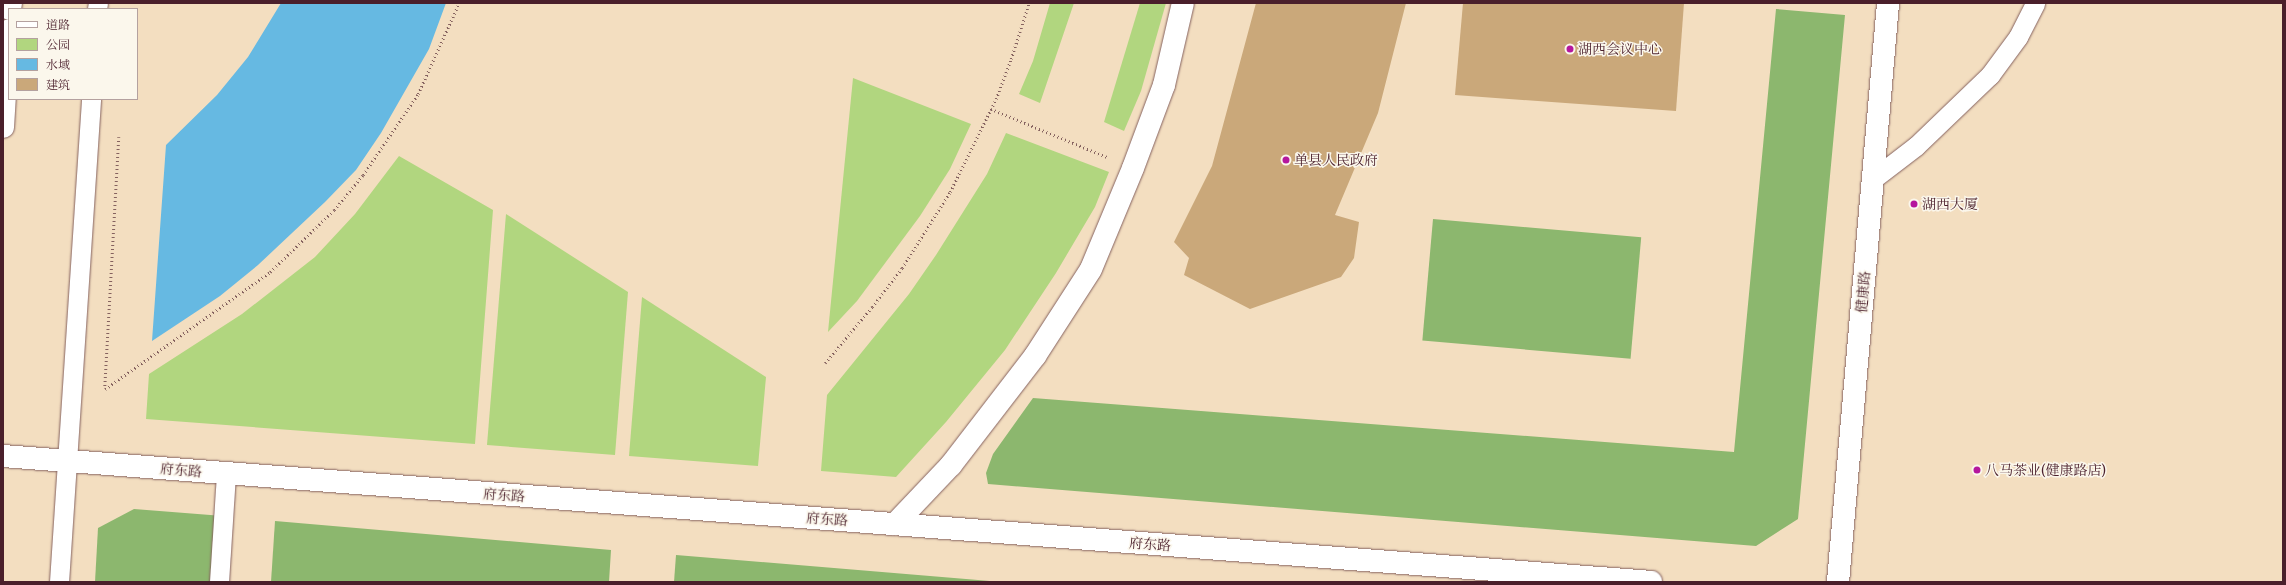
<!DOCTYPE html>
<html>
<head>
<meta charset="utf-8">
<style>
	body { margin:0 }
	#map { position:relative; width:2286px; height:585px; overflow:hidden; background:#f3dec0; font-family:"Gentium Book Plus","Noto Serif SC",serif }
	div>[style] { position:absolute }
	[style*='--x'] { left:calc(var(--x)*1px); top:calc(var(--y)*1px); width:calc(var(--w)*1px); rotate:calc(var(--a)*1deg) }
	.green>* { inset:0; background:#b1d67f }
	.forest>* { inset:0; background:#8cb76e; transform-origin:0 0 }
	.water>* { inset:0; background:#66b9e2 }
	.building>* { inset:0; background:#caa87a }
	.path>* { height:2.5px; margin-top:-1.25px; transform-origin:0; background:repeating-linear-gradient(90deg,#85625f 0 1px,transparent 0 4px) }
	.roads { filter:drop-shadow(0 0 1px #85625f) drop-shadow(0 0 1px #85625f) }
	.service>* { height:19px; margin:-9.5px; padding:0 9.5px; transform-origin:9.5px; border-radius:9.5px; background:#fff }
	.minor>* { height:22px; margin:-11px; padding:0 11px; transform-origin:11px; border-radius:11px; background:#fff }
	.tertiary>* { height:22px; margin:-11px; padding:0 11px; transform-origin:11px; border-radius:11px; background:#fff }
	.primary>* { height:22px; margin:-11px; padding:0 11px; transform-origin:11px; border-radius:11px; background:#fff }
	.dots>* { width:11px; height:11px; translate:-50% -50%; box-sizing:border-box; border:2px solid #fbf7ec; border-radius:50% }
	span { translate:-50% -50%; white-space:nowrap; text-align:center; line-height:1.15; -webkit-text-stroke:3px #fbf7ec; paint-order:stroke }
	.poi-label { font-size:14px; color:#4a1f2b }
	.left { translate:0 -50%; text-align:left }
	.street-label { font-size:14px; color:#4a1f2b }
	.frame { position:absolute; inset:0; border:4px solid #4a1f2b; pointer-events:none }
	.legend { position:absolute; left:8px; top:8px; width:130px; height:92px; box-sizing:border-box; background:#fbf7ec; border:1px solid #b4a19f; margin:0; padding:5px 7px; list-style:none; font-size:12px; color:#4a1f2b }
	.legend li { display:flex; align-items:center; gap:8px; height:20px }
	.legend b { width:20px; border:1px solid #b4a19f }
</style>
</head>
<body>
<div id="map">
	<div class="green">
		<i style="clip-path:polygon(1050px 3px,1074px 3px,1040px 103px,1019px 94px,1033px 61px)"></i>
		<i style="clip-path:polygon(1140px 3px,1166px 3px,1141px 91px,1124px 131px,1104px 122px)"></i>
		<i style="clip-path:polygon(853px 78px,971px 124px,950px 169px,920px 216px,857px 301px,828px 332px)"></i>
		<i style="clip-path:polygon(1006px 133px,1109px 172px,1095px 207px,1056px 273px,1005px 350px,946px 422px,896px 477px,821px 471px,827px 395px,909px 294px,936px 255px,987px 174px)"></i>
		<i style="clip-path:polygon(399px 156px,493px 210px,475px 444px,146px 419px,149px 374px,242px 314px,315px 257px,355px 214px)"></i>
		<i style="clip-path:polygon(506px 214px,628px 292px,615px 455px,487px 445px)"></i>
		<i style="clip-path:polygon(642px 297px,766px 377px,758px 466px,629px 456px)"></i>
	</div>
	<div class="forest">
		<i style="clip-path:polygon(1776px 9px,1845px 15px,1798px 519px,1756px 546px,988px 484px,986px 473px,993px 454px,1033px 398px,1734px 452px)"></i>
		<i style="left:1433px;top:219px;width:209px;height:122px;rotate:5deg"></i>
		<i style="clip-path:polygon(134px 509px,223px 516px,219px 582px,95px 582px,98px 528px)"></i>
		<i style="clip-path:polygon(275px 521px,611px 550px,609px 582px,271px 582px)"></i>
		<i style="clip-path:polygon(676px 555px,1002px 582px,674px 582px)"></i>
	</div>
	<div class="water">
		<i style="clip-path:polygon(281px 3px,446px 3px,429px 49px,381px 133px,356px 170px,325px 202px,258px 265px,220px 296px,152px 341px,166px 145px,217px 95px,248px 57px)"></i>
	</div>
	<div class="building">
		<i style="clip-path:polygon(1256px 3px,1406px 3px,1378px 113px,1335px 215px,1359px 222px,1354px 258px,1341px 277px,1250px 309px,1184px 275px,1189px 258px,1174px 242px,1212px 166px)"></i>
		<i style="clip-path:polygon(1463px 3px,1684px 3px,1676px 111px,1455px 95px)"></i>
	</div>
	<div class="path">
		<i style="--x:991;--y:109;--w:126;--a:22.5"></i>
		<i style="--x:119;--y:137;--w:252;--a:93.2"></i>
		<i style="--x:105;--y:389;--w:202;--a:-35.3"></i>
		<i style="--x:270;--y:272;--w:89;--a:-44.1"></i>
		<i style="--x:334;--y:210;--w:45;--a:-50.4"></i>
		<i style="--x:363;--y:175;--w:98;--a:-55.8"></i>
		<i style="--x:418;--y:94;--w:100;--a:-65.7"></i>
		<i style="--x:825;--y:363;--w:73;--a:-50"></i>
		<i style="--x:872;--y:307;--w:49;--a:-52.4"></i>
		<i style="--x:902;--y:268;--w:90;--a:-57.7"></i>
		<i style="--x:950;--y:192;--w:104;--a:-63.7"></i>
		<i style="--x:996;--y:99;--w:43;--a:-69.4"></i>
		<i style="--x:1011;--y:59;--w:59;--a:-72.2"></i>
	</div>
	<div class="roads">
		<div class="service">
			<i style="--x:97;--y:9;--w:6;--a:-81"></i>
			<i style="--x:1873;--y:179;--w:54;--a:-37.5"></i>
			<i style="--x:1916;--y:146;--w:103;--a:-43.8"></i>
			<i style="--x:1990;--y:75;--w:47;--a:-53.6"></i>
			<i style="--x:2018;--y:37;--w:38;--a:-63"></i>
			<i style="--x:59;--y:582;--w:484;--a:-86.2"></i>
			<i style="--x:219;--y:582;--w:108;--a:-86.3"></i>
		</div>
		<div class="minor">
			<i style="--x:895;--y:524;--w:81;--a:-46.5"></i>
			<i style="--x:951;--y:465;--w:138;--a:-52.4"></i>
			<i style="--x:1035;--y:356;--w:103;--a:-57.2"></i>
			<i style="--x:1091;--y:269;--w:109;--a:-67.4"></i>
			<i style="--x:1133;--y:168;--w:89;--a:-69.5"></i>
			<i style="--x:1164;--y:85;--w:84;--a:-77"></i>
		</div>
		<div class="tertiary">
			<i style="--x:3;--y:456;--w:1653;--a:4.37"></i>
			<i style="--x:1838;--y:582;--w:581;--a:-85.06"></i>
		</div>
		<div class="primary">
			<i style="--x:10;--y:9;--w:6;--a:-81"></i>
			<i style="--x:3;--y:127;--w:97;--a:-86.5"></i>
		</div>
	</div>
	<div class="dots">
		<i style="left:1570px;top:49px;background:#b5179e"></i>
		<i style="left:1286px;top:160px;background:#b5179e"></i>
		<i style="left:1914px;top:204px;background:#b5179e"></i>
		<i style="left:1977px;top:470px;background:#b5179e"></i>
	</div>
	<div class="poi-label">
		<span class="left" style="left:1578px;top:49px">湖西会议中心</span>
		<span class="left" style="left:1294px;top:160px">单县人民政府</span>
		<span class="left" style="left:1922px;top:204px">湖西大厦</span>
		<span class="left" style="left:1985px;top:470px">八马茶业(健康路店)</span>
	</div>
	<div class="street-label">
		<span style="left:1863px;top:292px;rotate:-85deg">健康路</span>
		<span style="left:181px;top:470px;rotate:5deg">府东路</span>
		<span style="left:504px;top:495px;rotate:4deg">府东路</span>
		<span style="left:827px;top:519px;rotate:4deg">府东路</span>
		<span style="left:1150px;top:544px;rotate:4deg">府东路</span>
	</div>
	<div class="frame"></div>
	<ul class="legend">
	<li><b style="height:5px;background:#fff"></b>道路</li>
	<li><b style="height:11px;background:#b1d67f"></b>公园</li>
	<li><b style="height:11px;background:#66b9e2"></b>水域</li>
	<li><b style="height:11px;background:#caa87a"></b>建筑</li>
	</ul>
</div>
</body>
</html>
